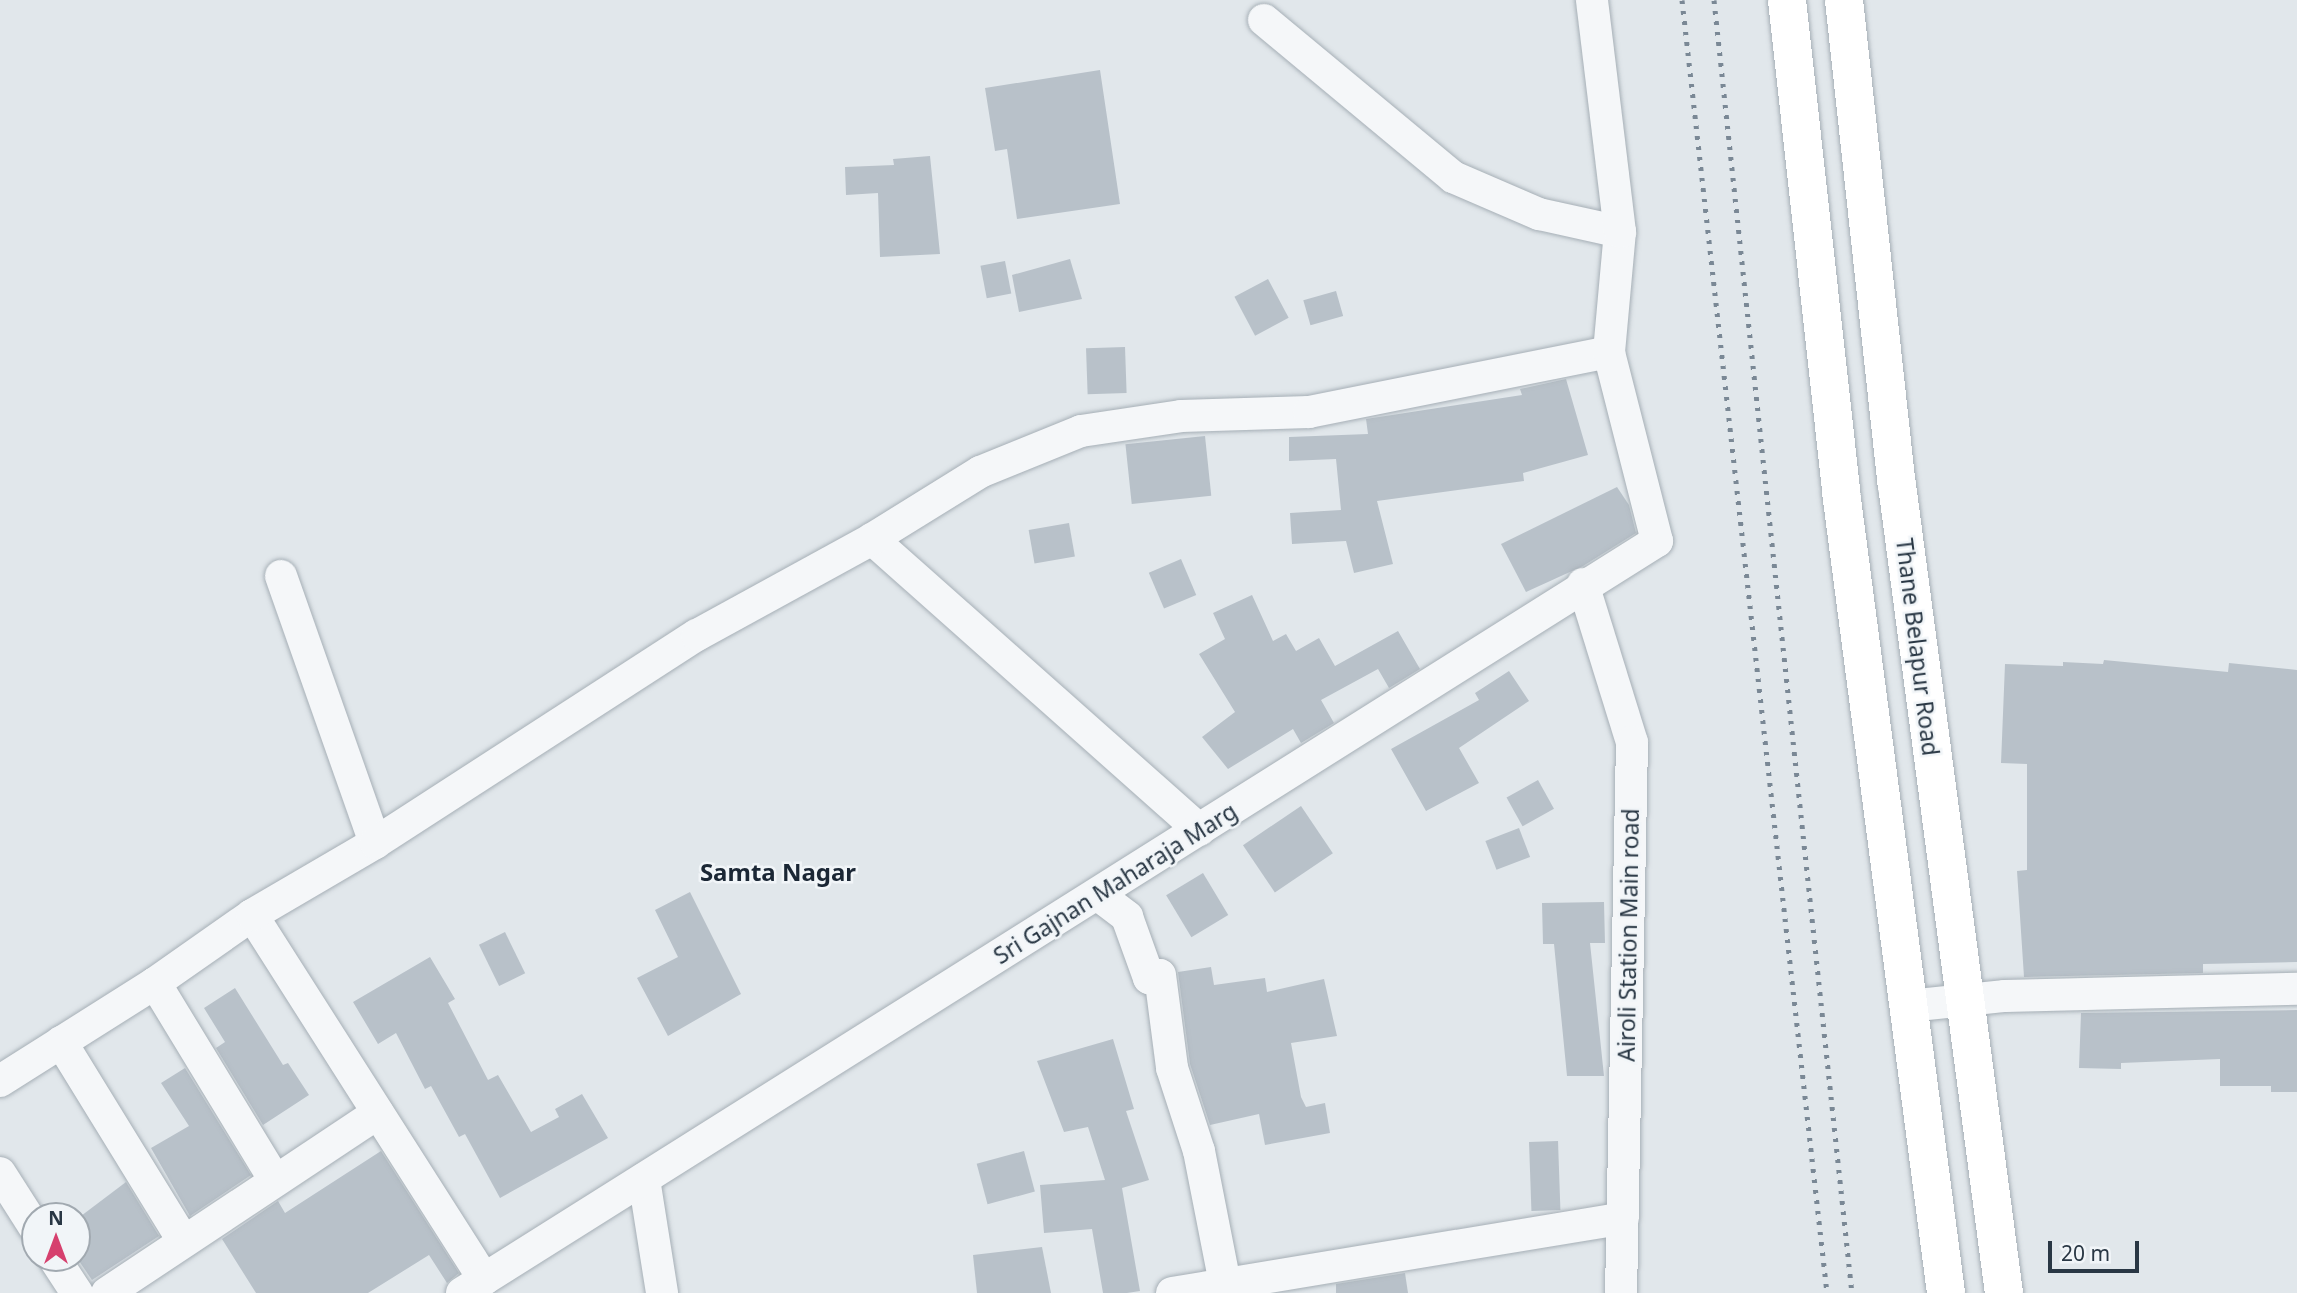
<!DOCTYPE html>
<html>
<head>
<meta charset="utf-8">
<style>
	body { margin:0 }
	#map { position:relative; width:2297px; height:1293px; overflow:hidden; background:#e1e7eb; font-family:"Noto Sans",sans-serif }
	div>[style] { position:absolute }
	[style*='--x'] { left:calc(var(--x)*1px); top:calc(var(--y)*1px); width:calc(var(--w)*1px); rotate:calc(var(--a)*1deg) }
	.building>* { inset:0; background:#b8c1c9; transform-origin:0 0 }
	.roads { filter:drop-shadow(0 0 2px #a6afb6) drop-shadow(0 0 2px #a6afb6) }
	.minor>* { height:32px; margin:-16px; padding:0 16px; transform-origin:16px; border-radius:16px; background:#f5f7f9 }
	.major>* { height:38px; margin:-19px; padding:0 19px; transform-origin:19px; border-radius:19px; background:#fff }
	.rail>* { height:5px; margin-top:-2.5px; transform-origin:0; background:repeating-linear-gradient(90deg,#7a8895 0 3.5px,transparent 0 10.5px) }
	span { translate:-50% -50%; white-space:nowrap; text-align:center; line-height:1.15; -webkit-text-stroke:5px #f1f5f8; paint-order:stroke }
	.street-label { font-size:23px; color:#293744 }
	.neighbourhood-label { font-size:24px; color:#1b2735; font-weight:700 }
	.north { position:absolute; left:21px; top:1202px; width:70px; height:70px; box-sizing:border-box; background:#f1f5f8; border:2px solid #a1a9b0; border-radius:50%; rotate:0deg; font-size:19px; font-weight:700; line-height:28px; text-align:center; color:#293744 }
	.north::after { content:''; display:block; margin:auto; width:24px; height:32px; background:#d6406e; clip-path:polygon(50% 0,100% 100%,50% 72%,0 100%) }
	.scale { position:absolute; left:2048px; top:1241px; width:91px; height:32px; box-sizing:border-box; border:4px solid #293744; border-top:0; padding-left:9px; font-size:21px; line-height:24px; white-space:nowrap; color:#293744; -webkit-text-stroke:5px #f1f5f8; paint-order:stroke }
</style>
</head>
<body>
<div id="map">
	<div class="building">
		<i style="clip-path:polygon(1100px 70px,1120px 204px,1017px 219px,1007px 149px,995px 151px,985px 88px)"></i>
		<i style="clip-path:polygon(930px 156px,940px 254px,880px 257px,878px 193px,846px 195px,845px 167px,894px 165px,893px 159px)"></i>
		<i style="clip-path:polygon(1070px 259px,1082px 299px,1019px 312px,1012px 275px)"></i>
		<i style="left:1005px;top:261px;width:33px;height:25px;rotate:79deg"></i>
		<i style="left:1268px;top:279px;width:44px;height:38px;rotate:62deg"></i>
		<i style="left:1336px;top:291px;width:26px;height:34px;rotate:74deg"></i>
		<i style="left:1125px;top:347px;width:46px;height:39px;rotate:88deg"></i>
		<i style="clip-path:polygon(1566px 379px,1588px 455px,1523px 473px,1524px 481px,1377px 501px,1393px 564px,1354px 573px,1346px 541px,1292px 544px,1290px 513px,1341px 510px,1336px 459px,1289px 461px,1289px 437px,1368px 434px,1366px 419px,1522px 395px,1520px 389px)"></i>
		<i style="left:1205px;top:436px;width:60px;height:80px;rotate:84deg"></i>
		<i style="clip-path:polygon(1617px 487px,1629px 505px,1636px 533px,1583px 566px,1526px 592px,1501px 544px)"></i>
		<i style="left:1069px;top:523px;width:34px;height:41px;rotate:80deg"></i>
		<i style="left:1181px;top:559px;width:39px;height:35px;rotate:67deg"></i>
		<i style="clip-path:polygon(1252px 595px,1273px 641px,1286px 634px,1296px 651px,1319px 638px,1335px 666px,1398px 631px,1420px 669px,1389px 688px,1378px 669px,1321px 700px,1334px 723px,1301px 743px,1293px 729px,1228px 769px,1202px 737px,1235px 712px,1199px 654px,1225px 639px,1213px 613px)"></i>
		<i style="clip-path:polygon(2104px 660px,2228px 672px,2229px 663px,2297px 670px,2297px 962px,2203px 964px,2203px 973px,2024px 977px,2017px 871px,2027px 870px,2027px 764px,2001px 763px,2005px 664px,2063px 666px,2063px 662px,2103px 664px)"></i>
		<i style="clip-path:polygon(1509px 671px,1529px 701px,1459px 748px,1479px 783px,1426px 811px,1391px 749px,1479px 700px,1475px 693px)"></i>
		<i style="left:1538px;top:780px;width:33px;height:36px;rotate:61deg"></i>
		<i style="left:1301px;top:806px;width:57px;height:70px;rotate:56deg"></i>
		<i style="left:1519px;top:828px;width:31px;height:36px;rotate:69deg"></i>
		<i style="left:1203px;top:873px;width:49px;height:43px;rotate:59deg"></i>
		<i style="clip-path:polygon(690px 892px,741px 994px,668px 1036px,637px 978px,678px 957px,655px 910px)"></i>
		<i style="clip-path:polygon(1604px 902px,1605px 943px,1590px 943px,1604px 1076px,1567px 1076px,1554px 944px,1543px 944px,1542px 903px)"></i>
		<i style="left:505px;top:932px;width:46px;height:29px;rotate:64deg"></i>
		<i style="clip-path:polygon(430px 957px,455px 999px,448px 1003px,488px 1080px,498px 1075px,531px 1132px,559px 1117px,555px 1109px,582px 1094px,608px 1138px,500px 1198px,465px 1134px,459px 1137px,431px 1086px,425px 1089px,396px 1033px,378px 1044px,353px 1002px)"></i>
		<i style="clip-path:polygon(1211px 967px,1214px 985px,1265px 978px,1267px 992px,1324px 979px,1337px 1036px,1291px 1043px,1301px 1097px,1306px 1107px,1325px 1103px,1330px 1133px,1265px 1145px,1259px 1114px,1210px 1125px,1190px 1064px,1178px 972px)"></i>
		<i style="clip-path:polygon(235px 988px,283px 1065px,288px 1063px,309px 1095px,263px 1125px,216px 1048px,225px 1042px,204px 1008px)"></i>
		<i style="clip-path:polygon(2297px 1010px,2297px 1092px,2271px 1092px,2271px 1086px,2220px 1086px,2220px 1059px,2121px 1063px,2121px 1069px,2079px 1068px,2081px 1013px)"></i>
		<i style="clip-path:polygon(1113px 1039px,1134px 1109px,1126px 1111px,1149px 1180px,1122px 1188px,1140px 1291px,1127px 1293px,1103px 1293px,1092px 1229px,1044px 1233px,1040px 1185px,1105px 1180px,1088px 1127px,1064px 1132px,1037px 1061px)"></i>
		<i style="clip-path:polygon(185px 1068px,251px 1175px,190px 1216px,151px 1148px,189px 1126px,161px 1083px)"></i>
		<i style="left:1558px;top:1141px;width:69px;height:29px;rotate:88deg"></i>
		<i style="clip-path:polygon(381px 1151px,459px 1273px,447px 1283px,429px 1255px,368px 1293px,256px 1293px,222px 1239px,278px 1201px,285px 1213px)"></i>
		<i style="left:1024px;top:1151px;width:42px;height:49px;rotate:75deg"></i>
		<i style="clip-path:polygon(126px 1182px,159px 1236px,92px 1280px,77px 1258px,77px 1219px)"></i>
		<i style="clip-path:polygon(1042px 1247px,1051px 1293px,977px 1293px,973px 1255px)"></i>
		<i style="clip-path:polygon(1405px 1273px,1408px 1293px,1336px 1293px,1336px 1284px)"></i>
	</div>
	<div class="roads">
		<div class="minor">
			<i style="--x:1264;--y:20;--w:246;--a:39.7"></i>
			<i style="--x:1453;--y:177;--w:94;--a:23.3"></i>
			<i style="--x:1539;--y:214;--w:83;--a:12.5"></i>
			<i style="--x:872;--y:539;--w:438;--a:41.6"></i>
			<i style="--x:281;--y:576;--w:283;--a:70.6"></i>
			<i style="--x:1583;--y:584;--w:165;--a:72.8"></i>
			<i style="--x:1632;--y:742;--w:551;--a:91.14"></i>
			<i style="--x:1097;--y:894;--w:38;--a:37"></i>
			<i style="--x:1127;--y:917;--w:65;--a:70.2"></i>
			<i style="--x:1149;--y:978;--w:11;--a:-15"></i>
			<i style="--x:1160;--y:975;--w:94;--a:82.6"></i>
			<i style="--x:1172;--y:1068;--w:87;--a:72"></i>
			<i style="--x:1199;--y:1151;--w:136;--a:78.9"></i>
			<i style="--x:252;--y:915;--w:432;--a:57.5"></i>
			<i style="--x:155;--y:983;--w:231;--a:58.7"></i>
			<i style="--x:1908;--y:1006;--w:98;--a:-5.9"></i>
			<i style="--x:2005;--y:996;--w:292;--a:-1.4"></i>
			<i style="--x:61;--y:1042;--w:231;--a:58.4"></i>
			<i style="--x:0;--y:1081;--w:183;--a:-32.3"></i>
			<i style="--x:155;--y:983;--w:118;--a:-35"></i>
			<i style="--x:252;--y:915;--w:143;--a:-30.3"></i>
			<i style="--x:375;--y:843;--w:383;--a:-32.9"></i>
			<i style="--x:697;--y:635;--w:200;--a:-28.7"></i>
			<i style="--x:872;--y:539;--w:127;--a:-31.8"></i>
			<i style="--x:980;--y:472;--w:109;--a:-22.1"></i>
			<i style="--x:1081;--y:431;--w:101;--a:-8.5"></i>
			<i style="--x:1181;--y:416;--w:128;--a:-1.8"></i>
			<i style="--x:1309;--y:412;--w:306;--a:-11.3"></i>
			<i style="--x:0;--y:1173;--w:65;--a:57.5"></i>
			<i style="--x:644;--y:1179;--w:115;--a:81"></i>
			<i style="--x:54;--y:1258;--w:42;--a:56.7"></i>
			<i style="--x:107;--y:1293;--w:325;--a:-33.6"></i>
			<i style="--x:462;--y:1293;--w:1412;--a:-32.18"></i>
			<i style="--x:1657;--y:541;--w:195;--a:-104.3"></i>
			<i style="--x:1609;--y:352;--w:121;--a:-84.8"></i>
			<i style="--x:1620;--y:232;--w:234;--a:-96.9"></i>
			<i style="--x:1172;--y:1293;--w:457;--a:-9.4"></i>
		</div>
		<div class="major">
			<i style="--x:1787;--y:0;--w:495;--a:83.7"></i>
			<i style="--x:1841;--y:492;--w:808;--a:82.53"></i>
			<i style="--x:1844;--y:0;--w:488;--a:83.8"></i>
			<i style="--x:1897;--y:485;--w:815;--a:82.46"></i>
		</div>
	</div>
	<div class="rail">
		<i style="--x:1682;--y:0;--w:1301;--a:83.6"></i>
		<i style="--x:1714;--y:0;--w:1300;--a:83.91"></i>
	</div>
	<div class="street-label">
		<span style="left:1918px;top:647px;rotate:83deg">Thane Belapur Road</span>
		<span style="left:1115px;top:883px;rotate:-32deg">Sri Gajnan Maharaja Marg</span>
		<span style="left:1628px;top:935px;rotate:-89deg">Airoli Station Main road</span>
	</div>
	<div class="neighbourhood-label">
		<span style="left:778px;top:872px">Samta Nagar</span>
	</div>
	<div class="north">N</div>
	<div class="scale">20 m</div>
</div>
</body>
</html>
